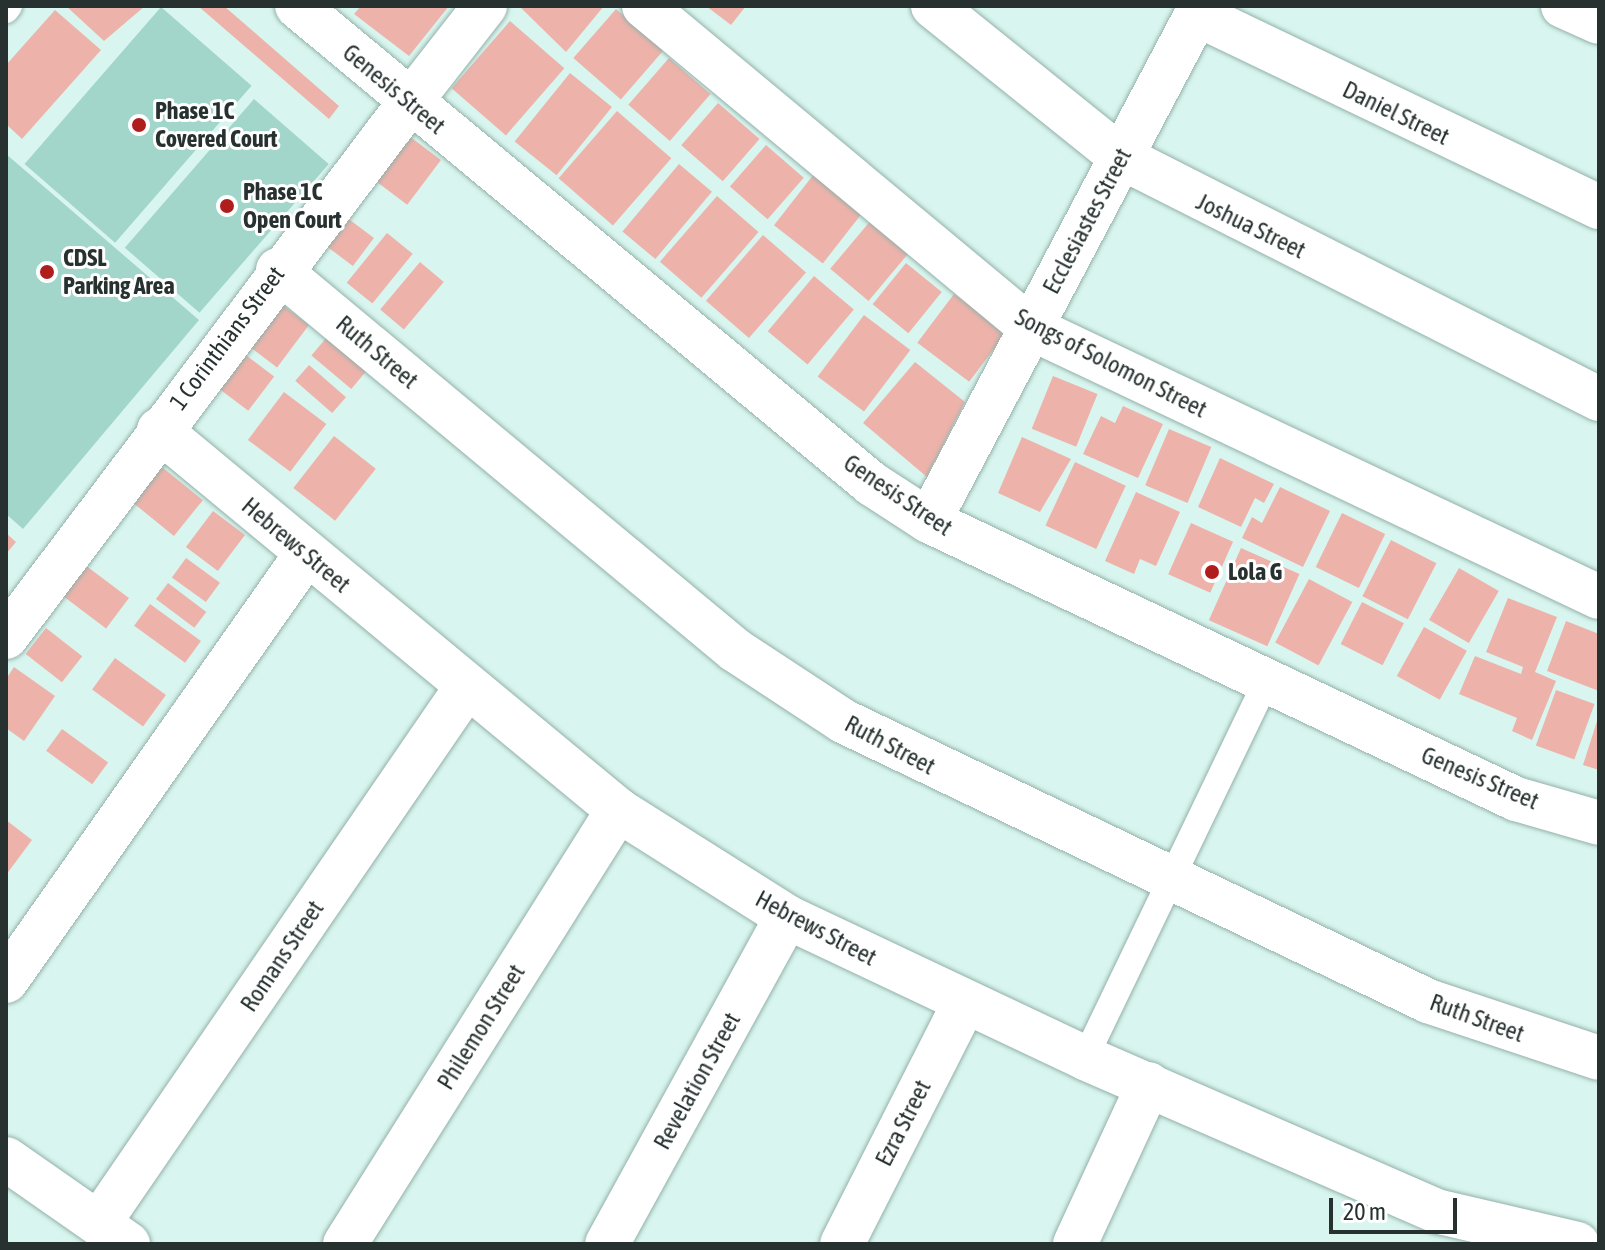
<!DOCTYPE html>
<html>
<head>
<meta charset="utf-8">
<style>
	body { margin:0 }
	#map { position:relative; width:1605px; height:1250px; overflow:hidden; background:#d8f6ef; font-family:"Asap Condensed",sans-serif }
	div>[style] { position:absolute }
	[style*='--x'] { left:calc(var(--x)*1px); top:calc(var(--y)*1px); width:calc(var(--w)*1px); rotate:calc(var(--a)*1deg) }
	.green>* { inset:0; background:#a3d6ca; transform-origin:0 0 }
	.building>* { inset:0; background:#edb3ab; transform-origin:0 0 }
	.roads { filter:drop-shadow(0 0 2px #94b0a9) drop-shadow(0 0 2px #94b0a9) }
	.service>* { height:26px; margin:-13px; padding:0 13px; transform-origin:13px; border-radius:13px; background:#fff }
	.minor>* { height:44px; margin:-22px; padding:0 22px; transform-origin:22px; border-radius:22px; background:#fff }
	.tertiary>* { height:44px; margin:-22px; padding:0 22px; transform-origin:22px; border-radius:22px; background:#fff }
	.dots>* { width:22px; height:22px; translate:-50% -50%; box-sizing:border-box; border:4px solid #fff; border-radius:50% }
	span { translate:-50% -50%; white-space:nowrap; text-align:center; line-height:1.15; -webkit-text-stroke:6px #fff; paint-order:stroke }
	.street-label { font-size:24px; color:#273230 }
	.poi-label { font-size:24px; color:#273230; font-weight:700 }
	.left { translate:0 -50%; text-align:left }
	.frame { position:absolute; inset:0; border:8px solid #273230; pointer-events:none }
	.scale { position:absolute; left:1329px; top:1198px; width:128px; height:36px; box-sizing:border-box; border:4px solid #273230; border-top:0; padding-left:10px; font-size:24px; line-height:28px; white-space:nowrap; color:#273230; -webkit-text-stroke:6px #fff; paint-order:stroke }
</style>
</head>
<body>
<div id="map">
	<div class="green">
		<i style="left:161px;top:7px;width:120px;height:208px;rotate:41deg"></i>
		<i style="left:254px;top:99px;width:99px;height:197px;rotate:41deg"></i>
		<i style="clip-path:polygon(6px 154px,199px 320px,23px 529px,6px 514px)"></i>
	</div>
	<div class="building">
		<i style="clip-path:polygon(66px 6px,145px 6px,104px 41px)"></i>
		<i style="clip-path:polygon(198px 6px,224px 6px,339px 106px,329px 119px)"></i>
		<i style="clip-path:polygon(361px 6px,449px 6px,409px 56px,354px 14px)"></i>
		<i style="clip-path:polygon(519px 6px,604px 6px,566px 52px)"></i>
		<i style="clip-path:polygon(706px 6px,746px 6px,731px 25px)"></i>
		<i style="left:616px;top:9px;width:63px;height:65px;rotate:41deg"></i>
		<i style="clip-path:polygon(55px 10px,101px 50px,22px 139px,6px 124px,6px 65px)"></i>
		<i style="left:510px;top:21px;width:72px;height:89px;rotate:41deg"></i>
		<i style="left:669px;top:58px;width:55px;height:62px;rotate:41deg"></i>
		<i style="left:570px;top:73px;width:54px;height:88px;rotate:39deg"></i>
		<i style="left:718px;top:103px;width:55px;height:56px;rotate:41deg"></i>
		<i style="left:617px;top:111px;width:72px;height:89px;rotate:41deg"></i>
		<i style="left:409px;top:136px;width:40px;height:56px;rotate:37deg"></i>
		<i style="left:766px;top:145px;width:50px;height:55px;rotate:41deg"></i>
		<i style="left:679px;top:164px;width:43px;height:88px;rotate:40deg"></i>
		<i style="left:814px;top:174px;width:62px;height:65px;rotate:38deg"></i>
		<i style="left:717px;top:196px;width:55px;height:87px;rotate:41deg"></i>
		<i style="left:338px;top:211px;width:45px;height:35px;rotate:37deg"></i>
		<i style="left:872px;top:219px;width:50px;height:65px;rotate:40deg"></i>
		<i style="left:387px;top:233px;width:33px;height:64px;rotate:39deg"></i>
		<i style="left:763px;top:235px;width:57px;height:87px;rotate:41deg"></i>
		<i style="left:420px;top:262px;width:31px;height:62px;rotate:40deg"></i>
		<i style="left:906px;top:263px;width:46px;height:53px;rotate:39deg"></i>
		<i style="left:814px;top:276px;width:52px;height:72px;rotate:40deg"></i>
		<i style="left:954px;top:294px;width:65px;height:61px;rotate:37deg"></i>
		<i style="left:273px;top:298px;width:45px;height:53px;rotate:37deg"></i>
		<i style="left:864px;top:315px;width:58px;height:77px;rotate:37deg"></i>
		<i style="left:332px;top:331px;width:52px;height:32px;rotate:40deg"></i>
		<i style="left:235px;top:347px;width:49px;height:43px;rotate:37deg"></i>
		<i style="clip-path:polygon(915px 362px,965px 402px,927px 477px,863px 423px)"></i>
		<i style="left:309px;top:365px;width:49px;height:21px;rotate:41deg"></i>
		<i style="left:1053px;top:376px;width:48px;height:57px;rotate:22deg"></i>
		<i style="left:284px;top:392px;width:53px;height:60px;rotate:37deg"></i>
		<i style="clip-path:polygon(1123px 406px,1163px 424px,1138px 478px,1083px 454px,1101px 416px,1115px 423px)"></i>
		<i style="left:1169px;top:429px;width:46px;height:61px;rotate:23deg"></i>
		<i style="left:334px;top:436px;width:53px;height:66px;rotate:38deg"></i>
		<i style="clip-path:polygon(1022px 437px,1071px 459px,1040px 512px,998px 493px)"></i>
		<i style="clip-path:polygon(1220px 458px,1274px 484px,1264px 503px,1255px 498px,1241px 527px,1198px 507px)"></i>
		<i style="left:1075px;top:462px;width:56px;height:70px;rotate:25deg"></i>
		<i style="left:157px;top:463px;width:59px;height:46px;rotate:39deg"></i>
		<i style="clip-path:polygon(1280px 487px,1330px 511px,1303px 567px,1242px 538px,1252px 517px,1262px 523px)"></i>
		<i style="clip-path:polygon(1136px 492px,1180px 512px,1156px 566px,1140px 559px,1134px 574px,1105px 561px)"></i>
		<i style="left:213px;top:511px;width:40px;height:45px;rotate:37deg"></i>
		<i style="left:1342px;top:513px;width:48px;height:60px;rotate:26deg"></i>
		<i style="left:1191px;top:523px;width:46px;height:56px;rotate:24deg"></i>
		<i style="clip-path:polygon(6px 533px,16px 542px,6px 554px)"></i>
		<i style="left:1391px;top:540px;width:51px;height:63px;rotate:27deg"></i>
		<i style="left:1241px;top:548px;width:64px;height:79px;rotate:24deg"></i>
		<i style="left:186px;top:558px;width:42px;height:24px;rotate:36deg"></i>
		<i style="left:77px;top:559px;width:65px;height:38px;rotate:37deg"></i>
		<i style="left:1459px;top:568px;width:46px;height:60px;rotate:30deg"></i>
		<i style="left:1309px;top:579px;width:49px;height:72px;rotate:28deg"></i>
		<i style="left:168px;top:583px;width:48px;height:20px;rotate:37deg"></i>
		<i style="clip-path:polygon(1508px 598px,1557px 617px,1535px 672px,1556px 681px,1532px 740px,1512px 731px,1517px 718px,1459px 694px,1475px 656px,1521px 674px,1523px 667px,1486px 652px)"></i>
		<i style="left:1362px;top:602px;width:47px;height:47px;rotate:27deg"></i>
		<i style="left:150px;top:604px;width:63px;height:27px;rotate:36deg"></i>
		<i style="clip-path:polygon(1566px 621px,1599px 634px,1599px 691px,1547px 671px)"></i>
		<i style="left:1424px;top:627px;width:49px;height:56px;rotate:29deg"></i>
		<i style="left:46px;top:628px;width:46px;height:33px;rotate:38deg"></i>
		<i style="left:115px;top:658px;width:63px;height:39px;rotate:36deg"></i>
		<i style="clip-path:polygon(14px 667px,55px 696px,24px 741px,6px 728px,6px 679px)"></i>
		<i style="left:1556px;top:690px;width:41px;height:59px;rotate:20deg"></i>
		<i style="clip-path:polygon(1599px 715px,1599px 770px,1583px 765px)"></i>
		<i style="left:62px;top:729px;width:57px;height:27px;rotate:36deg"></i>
		<i style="clip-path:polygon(6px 820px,32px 840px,6px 875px)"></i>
	</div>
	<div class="roads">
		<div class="service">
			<i style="--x:6;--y:10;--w:5;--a:-53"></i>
			<i style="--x:1085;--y:1058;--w:420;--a:-64.3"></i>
		</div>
		<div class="minor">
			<i style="--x:644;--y:6;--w:503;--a:39.76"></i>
			<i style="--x:1031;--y:328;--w:628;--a:25.34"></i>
			<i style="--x:933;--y:6;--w:241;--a:38.8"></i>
			<i style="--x:1121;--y:157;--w:536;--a:26.85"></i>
			<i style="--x:1563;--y:6;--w:39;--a:24"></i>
			<i style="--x:1196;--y:14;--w:447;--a:25.6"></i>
			<i style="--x:410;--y:102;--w:122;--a:-52"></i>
			<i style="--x:278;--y:270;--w:594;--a:39.74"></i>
			<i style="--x:735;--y:650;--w:129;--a:33.3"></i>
			<i style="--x:843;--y:721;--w:649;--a:25.58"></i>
			<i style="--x:1428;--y:1001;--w:180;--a:18.4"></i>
			<i style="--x:159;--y:430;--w:596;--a:39.62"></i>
			<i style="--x:618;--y:810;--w:200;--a:32.3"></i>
			<i style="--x:787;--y:917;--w:330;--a:25.3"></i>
			<i style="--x:1085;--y:1058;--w:387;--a:23.5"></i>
			<i style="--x:1440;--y:1212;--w:141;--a:13.1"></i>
			<i style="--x:929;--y:521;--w:582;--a:-62.16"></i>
			<i style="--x:6;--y:981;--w:523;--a:-54.88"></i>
			<i style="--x:6;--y:1159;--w:149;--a:34.9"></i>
			<i style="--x:99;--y:1223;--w:647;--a:-55.57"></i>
			<i style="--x:345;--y:1244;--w:513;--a:-57.83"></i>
			<i style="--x:607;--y:1244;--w:373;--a:-61.2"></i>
			<i style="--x:842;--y:1244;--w:271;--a:-63.1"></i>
			<i style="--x:1075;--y:1244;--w:176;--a:-65.2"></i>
		</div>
		<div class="tertiary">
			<i style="--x:297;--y:6;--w:748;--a:39.74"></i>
			<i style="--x:872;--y:484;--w:68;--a:33"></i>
			<i style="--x:929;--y:521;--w:650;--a:25.34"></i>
			<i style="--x:1516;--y:799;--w:86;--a:16.1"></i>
			<i style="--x:6;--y:637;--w:670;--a:-52.94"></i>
		</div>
	</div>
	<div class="dots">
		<i style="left:139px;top:125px;background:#af1e1c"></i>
		<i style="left:227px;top:206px;background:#af1e1c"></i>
		<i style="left:47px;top:272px;background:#af1e1c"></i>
		<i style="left:1212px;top:572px;background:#af1e1c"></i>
	</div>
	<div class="street-label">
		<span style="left:394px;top:89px;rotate:40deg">Genesis Street</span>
		<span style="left:1396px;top:113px;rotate:26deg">Daniel Street</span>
		<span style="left:1087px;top:221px;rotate:-62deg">Ecclesiastes Street</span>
		<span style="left:1251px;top:226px;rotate:26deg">Joshua Street</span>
		<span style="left:227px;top:338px;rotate:-53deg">1 Corinthians Street</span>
		<span style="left:377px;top:352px;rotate:40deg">Ruth Street</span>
		<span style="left:1111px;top:363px;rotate:27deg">Songs of Solomon Street</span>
		<span style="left:898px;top:495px;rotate:34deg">Genesis Street</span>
		<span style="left:296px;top:545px;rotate:40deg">Hebrews Street</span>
		<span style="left:890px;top:745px;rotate:28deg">Ruth Street</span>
		<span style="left:1480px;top:778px;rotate:23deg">Genesis Street</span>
		<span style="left:816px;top:928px;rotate:28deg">Hebrews Street</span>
		<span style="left:282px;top:956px;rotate:-56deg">Romans Street</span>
		<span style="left:1477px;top:1018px;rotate:20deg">Ruth Street</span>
		<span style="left:481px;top:1027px;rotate:-58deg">Philemon Street</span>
		<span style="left:697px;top:1081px;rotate:-61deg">Revelation Street</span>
		<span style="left:903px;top:1123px;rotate:-63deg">Ezra Street</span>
	</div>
	<div class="poi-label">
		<span class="left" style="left:155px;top:125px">Phase 1C<br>Covered Court</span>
		<span class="left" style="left:243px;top:206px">Phase 1C<br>Open Court</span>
		<span class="left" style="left:63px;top:272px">CDSL<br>Parking Area</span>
		<span class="left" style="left:1228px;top:572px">Lola G</span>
	</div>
	<div class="frame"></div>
	<div class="scale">20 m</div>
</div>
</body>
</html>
